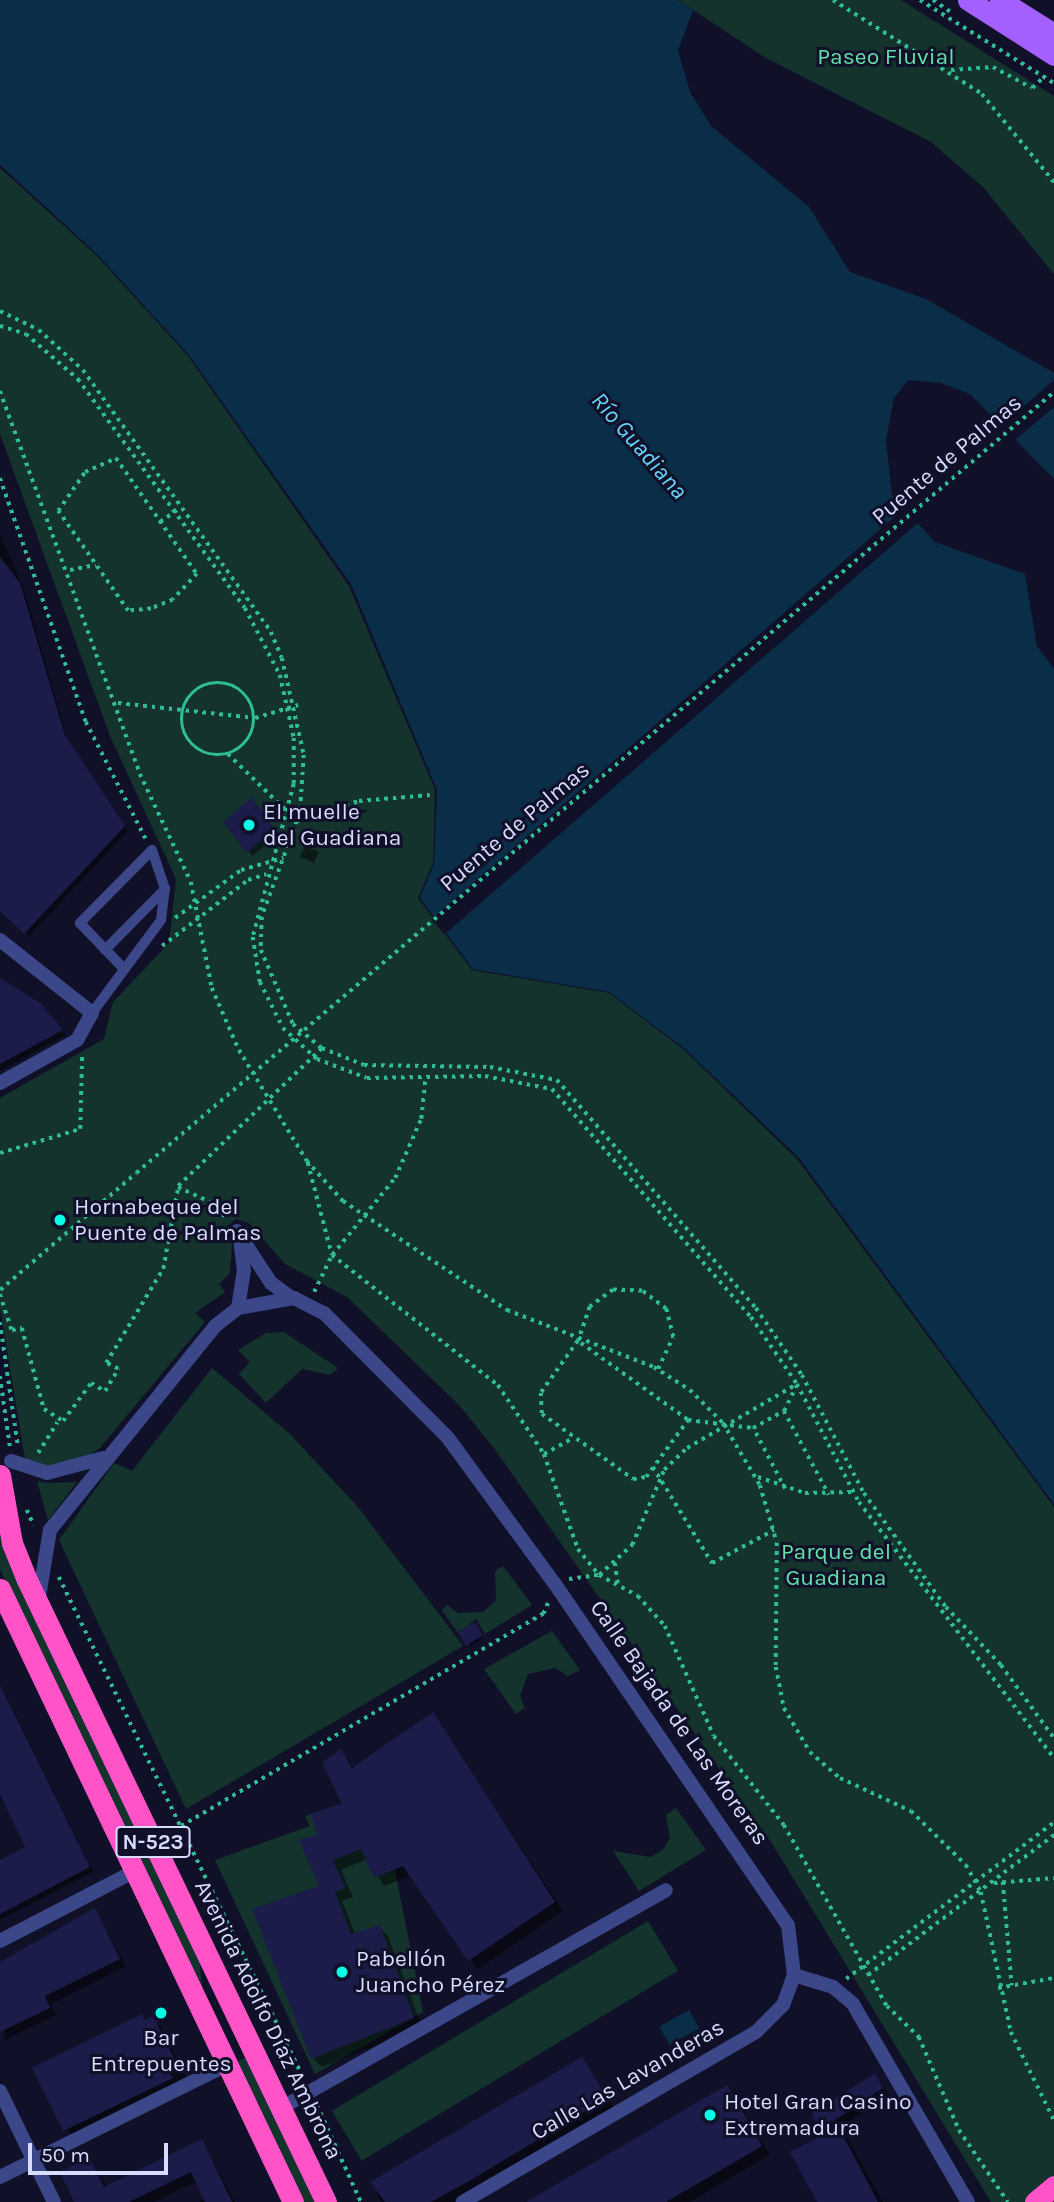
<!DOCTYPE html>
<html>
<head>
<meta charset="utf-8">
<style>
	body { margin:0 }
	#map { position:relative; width:1054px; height:2202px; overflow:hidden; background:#101129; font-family:Karla,sans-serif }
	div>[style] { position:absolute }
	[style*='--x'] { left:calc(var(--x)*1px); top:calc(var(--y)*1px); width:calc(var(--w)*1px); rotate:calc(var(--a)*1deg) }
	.green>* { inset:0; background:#13332c; transform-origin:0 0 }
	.water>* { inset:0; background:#0a2d48; transform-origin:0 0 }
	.pier>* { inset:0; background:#101129; transform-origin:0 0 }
	.shadow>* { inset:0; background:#0007; transform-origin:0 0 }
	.building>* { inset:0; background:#1c1c4b; transform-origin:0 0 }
	.path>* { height:3.5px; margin-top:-1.75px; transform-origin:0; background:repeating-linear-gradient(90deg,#2fbd98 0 3.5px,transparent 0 8.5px) }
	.path>.ring { margin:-1.75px; padding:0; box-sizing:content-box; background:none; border:3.5px solid #2fbd98; border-radius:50% }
	.lane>* { height:10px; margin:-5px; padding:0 5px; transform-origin:5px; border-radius:5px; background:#3b4789 }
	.street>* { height:14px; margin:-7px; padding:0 7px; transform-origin:7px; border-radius:7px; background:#3b4789 }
	.primary>* { height:21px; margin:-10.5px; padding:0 10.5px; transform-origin:10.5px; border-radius:10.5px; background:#a45fff }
	.highway>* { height:21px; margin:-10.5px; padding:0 10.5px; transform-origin:10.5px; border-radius:10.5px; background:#ff53c7 }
	.path-bridge>* { height:3.5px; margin-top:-1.75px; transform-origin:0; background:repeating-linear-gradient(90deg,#2fbd98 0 3.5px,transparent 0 8.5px) }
	.dots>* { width:19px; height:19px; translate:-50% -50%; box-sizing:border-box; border:4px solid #101129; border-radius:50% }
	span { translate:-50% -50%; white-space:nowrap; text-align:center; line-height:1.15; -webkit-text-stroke:6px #101129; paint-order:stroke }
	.shield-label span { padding:2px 5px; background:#101129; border:2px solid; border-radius:5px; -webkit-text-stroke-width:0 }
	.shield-label { font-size:21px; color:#d8dcff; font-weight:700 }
	.park-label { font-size:23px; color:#62e2a9 }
	.street-label { font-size:23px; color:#d8dcff }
	.poi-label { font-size:23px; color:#d8dcff }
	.left { translate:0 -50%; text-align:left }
	.water-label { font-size:24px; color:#66d6ff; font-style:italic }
	.scale { position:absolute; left:28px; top:2143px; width:140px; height:32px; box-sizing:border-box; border:4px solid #d8dcff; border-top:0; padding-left:9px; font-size:21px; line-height:24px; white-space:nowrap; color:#d8dcff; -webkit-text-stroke:5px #101129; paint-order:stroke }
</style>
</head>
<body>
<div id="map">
	<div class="green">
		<i style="clip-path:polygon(678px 0,901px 0,1054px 96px,1054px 274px,983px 187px,931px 142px,766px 58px)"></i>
		<i style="clip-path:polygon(0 168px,96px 255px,188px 356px,349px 586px,435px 790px,433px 863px,418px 898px,472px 970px,609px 993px,683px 1049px,797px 1159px,1054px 1507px,1054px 2202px,991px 2202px,773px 1845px,494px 1448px,459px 1405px,347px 1297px,285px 1264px,249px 1223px,236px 1219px,223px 1229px,232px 1245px,230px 1273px,219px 1284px,225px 1292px,195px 1313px,205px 1322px,99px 1449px,72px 1464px,41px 1466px,25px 1459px,0 1308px,0 1098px,104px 1039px,113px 1002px,169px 943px,176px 879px,110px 736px,0 434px)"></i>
		<i style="clip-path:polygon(284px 1332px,338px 1368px,330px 1375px,302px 1369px,266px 1403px,239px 1374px,250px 1362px,238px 1350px,266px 1333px)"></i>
		<i style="clip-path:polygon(212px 1368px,289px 1433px,358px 1507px,463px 1646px,186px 1809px,59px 1540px,114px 1463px,132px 1471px)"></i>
		<i style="clip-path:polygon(37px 1481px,48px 1483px,77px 1482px,48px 1520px)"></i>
		<i style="clip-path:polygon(0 1536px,200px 1963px,202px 1989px,0 1569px)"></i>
		<i style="clip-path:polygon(503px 1566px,532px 1605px,485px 1634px,476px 1619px,458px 1633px,442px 1610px,447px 1605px,458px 1613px,483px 1612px,496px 1600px,495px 1571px)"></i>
		<i style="clip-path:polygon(552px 1631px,580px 1670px,568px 1676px,555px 1668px,528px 1674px,520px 1696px,525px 1708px,516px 1714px,484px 1669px)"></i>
		<i style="clip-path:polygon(356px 1800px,395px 1870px,423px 2012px,315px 2074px,215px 1860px,310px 1826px,305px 1816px)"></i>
		<i style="clip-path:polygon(676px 1808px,706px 1850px,639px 1891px,613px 1851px,651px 1857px,664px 1849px,670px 1838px,666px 1815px)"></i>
		<i style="left:648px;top:1921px;width:58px;height:369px;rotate:59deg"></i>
		<i style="left:247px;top:2057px;width:160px;height:14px;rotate:65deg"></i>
	</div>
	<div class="water">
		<i style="clip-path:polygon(0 0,677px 0,693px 10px,678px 51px,690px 92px,711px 126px,809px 207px,850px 272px,926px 299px,1054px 373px,1054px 479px,970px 394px,941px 383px,908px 380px,894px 398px,886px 440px,892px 495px,935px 542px,1025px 574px,1037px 646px,1054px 669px,1054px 1504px,799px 1158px,684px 1048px,609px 992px,473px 969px,420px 898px,434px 864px,437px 790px,351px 584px,189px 355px,97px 254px,0 165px)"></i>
		<i style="left:689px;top:2010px;width:21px;height:34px;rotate:61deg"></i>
	</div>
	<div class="pier">
		<i style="clip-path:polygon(1054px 380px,1054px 407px,1015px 440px,1000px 427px)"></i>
		<i style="left:907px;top:506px;width:20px;height:630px;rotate:49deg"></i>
	</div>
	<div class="shadow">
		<i style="clip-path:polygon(0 534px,24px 589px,68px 741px,128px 831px,29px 936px,0 907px)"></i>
		<i style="clip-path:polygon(256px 804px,277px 834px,253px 856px,248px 851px)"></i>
		<i style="left:305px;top:846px;width:15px;height:12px;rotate:23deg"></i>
		<i style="clip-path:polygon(0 980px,66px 1035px,0 1071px)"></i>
		<i style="clip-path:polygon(476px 1625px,483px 1638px,471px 1646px,461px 1633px)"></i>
		<i style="clip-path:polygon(0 1684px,93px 1872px,0 1920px,0 1862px,28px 1848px,0 1790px)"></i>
		<i style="clip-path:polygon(433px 1714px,563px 1911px,478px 1969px,412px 1875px,384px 1886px,367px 1859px,341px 1870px,353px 1897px,342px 1901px,355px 1934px,379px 1927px,388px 1936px,422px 2027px,322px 2067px,313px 2058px,320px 1836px,344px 1805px,341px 1752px,354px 1768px)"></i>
		<i style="clip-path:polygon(94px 1910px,126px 1966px,51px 2004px,56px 2015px,5px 2040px,0 1962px)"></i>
		<i style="clip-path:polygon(142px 2017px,161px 2026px,186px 2077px,177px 2081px,180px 2087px,73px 2138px,35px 2069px)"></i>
		<i style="clip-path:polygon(581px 2060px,615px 2108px,454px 2202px,381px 2202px,372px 2182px)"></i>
		<i style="clip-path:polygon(875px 2075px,889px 2095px,841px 2127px,883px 2202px,817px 2202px,826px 2135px,813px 2114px)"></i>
		<i style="clip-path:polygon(727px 2087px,770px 2155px,690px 2202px,530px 2202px)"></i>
		<i style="clip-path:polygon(202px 2141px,235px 2202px,199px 2202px,205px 2199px,197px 2181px,154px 2202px,76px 2202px,89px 2159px,107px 2188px)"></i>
	</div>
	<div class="building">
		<i style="clip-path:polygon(0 557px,20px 583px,65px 735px,125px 826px,24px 934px,0 911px)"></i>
		<i style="clip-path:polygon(252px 797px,274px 829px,247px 853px,223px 822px)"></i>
		<i style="clip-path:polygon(0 978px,40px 1003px,63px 1030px,0 1064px)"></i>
		<i style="left:475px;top:1622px;width:16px;height:20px;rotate:60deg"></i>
		<i style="clip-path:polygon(0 1685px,90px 1867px,0 1914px,0 1860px,25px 1847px,0 1794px)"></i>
		<i style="clip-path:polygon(433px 1712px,555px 1902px,468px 1961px,403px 1866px,374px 1878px,361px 1849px,333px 1860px,345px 1888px,335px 1892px,351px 1934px,380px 1925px,414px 2018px,311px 2059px,252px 1909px,319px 1886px,299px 1840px,317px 1835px,311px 1813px,342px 1804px,322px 1762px,341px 1749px,352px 1768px)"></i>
		<i style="clip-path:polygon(95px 1908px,120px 1959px,45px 1996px,50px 2008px,0 2032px,0 1962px)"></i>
		<i style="clip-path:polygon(142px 2014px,145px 2020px,153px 2016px,179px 2068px,170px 2073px,173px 2078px,63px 2131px,32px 2068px)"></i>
		<i style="clip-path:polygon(582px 2057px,607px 2098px,471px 2180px,431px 2202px,385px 2202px,370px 2182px)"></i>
		<i style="clip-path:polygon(875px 2073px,883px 2088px,835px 2120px,878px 2202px,817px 2202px,790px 2152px,823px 2135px,811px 2114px)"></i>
		<i style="clip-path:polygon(727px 2085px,762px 2146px,666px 2202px,526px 2202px)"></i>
		<i style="clip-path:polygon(202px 2139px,232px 2202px,205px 2202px,191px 2172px,129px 2202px,74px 2202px,60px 2172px,89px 2157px,104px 2187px)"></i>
	</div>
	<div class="path">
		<i style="--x:833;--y:0;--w:176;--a:32.2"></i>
		<i style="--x:982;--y:94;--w:114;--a:50.7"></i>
		<i style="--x:920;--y:0;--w:158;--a:31.8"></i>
		<i style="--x:933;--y:0;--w:22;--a:34"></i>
		<i style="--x:951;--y:70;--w:42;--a:-4.1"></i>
		<i style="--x:993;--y:67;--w:44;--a:28.3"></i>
		<i style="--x:1032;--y:88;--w:18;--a:-43"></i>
		<i style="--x:0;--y:311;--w:43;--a:26"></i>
		<i style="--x:39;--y:330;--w:59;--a:42.3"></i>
		<i style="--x:83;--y:370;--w:322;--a:54.3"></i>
		<i style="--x:271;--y:632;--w:28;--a:67"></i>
		<i style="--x:282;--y:658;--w:99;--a:77.2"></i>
		<i style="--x:304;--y:755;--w:58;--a:93.9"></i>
		<i style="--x:300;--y:813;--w:111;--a:110.1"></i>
		<i style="--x:262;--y:917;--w:33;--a:92"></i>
		<i style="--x:261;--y:950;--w:81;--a:66.6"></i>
		<i style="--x:293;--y:1024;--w:38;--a:40"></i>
		<i style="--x:322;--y:1048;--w:45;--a:22"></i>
		<i style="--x:364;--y:1065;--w:126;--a:0.9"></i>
		<i style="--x:490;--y:1067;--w:68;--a:11"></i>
		<i style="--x:557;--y:1080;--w:303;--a:48.9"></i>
		<i style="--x:756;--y:1308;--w:81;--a:55.5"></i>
		<i style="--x:802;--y:1375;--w:133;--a:62.3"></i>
		<i style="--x:864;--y:1493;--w:140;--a:54.3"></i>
		<i style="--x:946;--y:1607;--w:80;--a:46.5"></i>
		<i style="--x:1001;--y:1665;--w:90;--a:54"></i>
		<i style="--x:0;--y:326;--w:27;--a:17"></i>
		<i style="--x:26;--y:334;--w:69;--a:40.9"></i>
		<i style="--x:78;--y:379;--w:283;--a:53.9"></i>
		<i style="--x:245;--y:608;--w:76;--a:62.4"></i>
		<i style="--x:280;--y:675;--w:65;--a:77.5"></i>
		<i style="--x:294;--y:738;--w:46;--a:90"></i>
		<i style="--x:294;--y:784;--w:158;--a:105"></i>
		<i style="--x:253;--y:937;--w:46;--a:81.2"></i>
		<i style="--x:260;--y:982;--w:51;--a:63.4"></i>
		<i style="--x:283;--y:1028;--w:46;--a:42.4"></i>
		<i style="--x:317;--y:1059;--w:53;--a:20.8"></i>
		<i style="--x:367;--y:1078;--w:118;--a:-1"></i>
		<i style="--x:485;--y:1076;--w:68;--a:11"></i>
		<i style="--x:552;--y:1089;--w:303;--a:48.9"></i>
		<i style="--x:751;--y:1317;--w:81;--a:55.5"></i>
		<i style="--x:797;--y:1384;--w:133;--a:62.3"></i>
		<i style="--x:859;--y:1502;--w:322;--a:52.7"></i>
		<i style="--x:0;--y:391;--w:408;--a:69.9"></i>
		<i style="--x:140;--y:774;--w:119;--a:64.7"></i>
		<i style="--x:191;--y:882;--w:108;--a:78.8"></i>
		<i style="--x:212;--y:988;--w:68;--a:66.5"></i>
		<i style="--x:239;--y:1050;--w:130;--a:58.5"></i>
		<i style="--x:307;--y:1161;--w:54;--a:48"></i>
		<i style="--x:343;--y:1201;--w:197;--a:33.6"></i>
		<i style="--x:507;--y:1310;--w:158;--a:21.2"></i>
		<i style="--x:654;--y:1367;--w:43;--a:32.6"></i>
		<i style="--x:690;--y:1390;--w:47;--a:45"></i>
		<i style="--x:723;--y:1423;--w:72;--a:59.2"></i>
		<i style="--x:760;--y:1485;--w:60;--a:73.7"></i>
		<i style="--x:777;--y:1543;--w:124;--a:90.5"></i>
		<i style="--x:776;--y:1667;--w:42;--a:79"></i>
		<i style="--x:784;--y:1708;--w:51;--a:59.4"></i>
		<i style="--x:810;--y:1752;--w:40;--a:41"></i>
		<i style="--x:840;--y:1778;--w:78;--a:24.9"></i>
		<i style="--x:911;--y:1811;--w:77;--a:44.5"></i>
		<i style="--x:966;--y:1865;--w:31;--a:61"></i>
		<i style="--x:981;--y:1892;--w:143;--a:77.9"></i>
		<i style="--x:1011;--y:2032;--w:98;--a:64"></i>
		<i style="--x:116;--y:458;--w:141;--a:55.1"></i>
		<i style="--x:197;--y:574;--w:35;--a:133"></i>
		<i style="--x:173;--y:600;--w:24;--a:158"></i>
		<i style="--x:151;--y:609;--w:23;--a:175"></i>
		<i style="--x:128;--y:611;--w:122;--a:-125"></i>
		<i style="--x:58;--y:511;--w:47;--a:-55.3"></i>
		<i style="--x:85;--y:472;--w:34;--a:-24"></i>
		<i style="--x:0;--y:478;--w:259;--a:70.6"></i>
		<i style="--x:86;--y:722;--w:131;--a:62.9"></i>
		<i style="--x:160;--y:522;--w:21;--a:-35"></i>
		<i style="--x:70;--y:570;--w:26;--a:-11"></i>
		<i class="ring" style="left:182px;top:683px;width:68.5px;height:68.5px"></i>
		<i style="--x:118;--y:703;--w:138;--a:6.2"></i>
		<i style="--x:255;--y:718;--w:45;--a:-16.8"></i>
		<i style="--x:228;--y:754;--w:96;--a:44.2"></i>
		<i style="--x:297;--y:821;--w:65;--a:-17.9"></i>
		<i style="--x:359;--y:801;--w:71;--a:-4.8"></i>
		<i style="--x:175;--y:918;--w:82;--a:-36"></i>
		<i style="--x:241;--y:870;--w:44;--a:-15.9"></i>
		<i style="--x:162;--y:946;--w:108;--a:-37.5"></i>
		<i style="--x:248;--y:880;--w:19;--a:-18"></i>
		<i style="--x:0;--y:1153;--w:84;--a:-16.7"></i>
		<i style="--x:80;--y:1129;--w:75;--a:-88.5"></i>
		<i style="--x:308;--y:1163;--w:95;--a:75.4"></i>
		<i style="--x:332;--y:1255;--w:211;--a:38.1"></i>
		<i style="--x:498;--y:1385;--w:83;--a:56.3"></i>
		<i style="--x:544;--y:1454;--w:101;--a:70.3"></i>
		<i style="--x:578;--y:1549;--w:33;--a:51"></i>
		<i style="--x:599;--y:1575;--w:44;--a:28.3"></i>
		<i style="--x:638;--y:1596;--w:40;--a:48"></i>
		<i style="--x:665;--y:1626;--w:120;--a:66"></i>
		<i style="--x:714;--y:1736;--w:113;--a:51.8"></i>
		<i style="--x:784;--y:1825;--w:208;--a:60.4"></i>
		<i style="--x:887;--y:2006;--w:45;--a:44.1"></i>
		<i style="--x:919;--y:2037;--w:101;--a:66.7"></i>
		<i style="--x:959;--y:2130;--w:87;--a:55.8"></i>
		<i style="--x:178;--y:1186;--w:199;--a:-43.8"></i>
		<i style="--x:0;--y:1290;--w:179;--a:-40.7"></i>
		<i style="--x:314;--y:1292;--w:41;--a:-64.1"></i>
		<i style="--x:332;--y:1255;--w:99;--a:-50.7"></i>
		<i style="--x:395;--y:1178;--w:64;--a:-66.2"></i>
		<i style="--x:421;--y:1119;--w:39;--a:-84"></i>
		<i style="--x:0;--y:1294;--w:38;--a:72"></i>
		<i style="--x:12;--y:1330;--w:10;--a:-11"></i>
		<i style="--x:22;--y:1328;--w:84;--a:74.8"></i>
		<i style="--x:44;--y:1409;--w:22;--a:32"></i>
		<i style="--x:63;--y:1421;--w:47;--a:-53.6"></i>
		<i style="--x:91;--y:1383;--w:16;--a:30"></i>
		<i style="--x:105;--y:1391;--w:26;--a:-59"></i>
		<i style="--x:118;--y:1369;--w:13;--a:-153"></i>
		<i style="--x:106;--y:1363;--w:110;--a:-58.8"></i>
		<i style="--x:163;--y:1269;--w:83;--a:-79.6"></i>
		<i style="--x:178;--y:1187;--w:35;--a:25"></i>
		<i style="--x:210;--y:1202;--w:25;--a:45"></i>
		<i style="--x:0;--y:1322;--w:125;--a:81.7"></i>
		<i style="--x:581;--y:1343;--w:132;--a:35.7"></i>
		<i style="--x:688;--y:1420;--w:65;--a:7"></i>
		<i style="--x:658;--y:1369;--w:35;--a:-65"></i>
		<i style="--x:673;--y:1337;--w:29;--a:-104"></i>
		<i style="--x:666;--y:1309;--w:30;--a:-143"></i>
		<i style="--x:642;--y:1291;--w:29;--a:-178"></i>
		<i style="--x:613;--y:1290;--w:29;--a:144"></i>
		<i style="--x:590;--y:1307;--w:36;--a:109"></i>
		<i style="--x:578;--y:1341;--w:64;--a:125.4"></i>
		<i style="--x:541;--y:1393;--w:21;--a:87"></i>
		<i style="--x:542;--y:1414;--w:112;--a:35.5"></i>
		<i style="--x:633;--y:1479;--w:13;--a:-9"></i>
		<i style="--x:646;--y:1477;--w:71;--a:-53.6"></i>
		<i style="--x:0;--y:1376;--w:71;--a:81.9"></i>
		<i style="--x:784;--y:1411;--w:28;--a:-64"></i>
		<i style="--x:38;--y:1453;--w:36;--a:-58"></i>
		<i style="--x:544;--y:1454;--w:33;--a:-29"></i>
		<i style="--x:653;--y:1467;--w:113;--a:58.4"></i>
		<i style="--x:712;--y:1563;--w:70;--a:-28"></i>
		<i style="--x:758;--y:1477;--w:50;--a:18.8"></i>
		<i style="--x:805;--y:1493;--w:49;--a:-1.2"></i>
		<i style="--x:785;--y:1489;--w:69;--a:-117.7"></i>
		<i style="--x:753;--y:1428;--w:35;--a:-29"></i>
		<i style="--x:784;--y:1411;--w:95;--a:61.8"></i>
		<i style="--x:27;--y:1510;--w:17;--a:66"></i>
		<i style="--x:615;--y:1563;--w:22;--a:82"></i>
		<i style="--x:59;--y:1577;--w:559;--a:63.99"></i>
		<i style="--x:569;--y:1579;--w:30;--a:-8"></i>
		<i style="--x:599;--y:1575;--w:45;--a:-42.3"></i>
		<i style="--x:632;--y:1545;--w:82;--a:-66.9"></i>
		<i style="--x:664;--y:1470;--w:32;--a:-44"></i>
		<i style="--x:687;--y:1448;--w:127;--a:-30.2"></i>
		<i style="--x:181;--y:1826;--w:420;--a:-30.4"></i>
		<i style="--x:543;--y:1614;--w:12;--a:-66"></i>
		<i style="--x:1003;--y:1882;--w:104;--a:85.1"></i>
		<i style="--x:994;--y:1883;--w:60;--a:-4.8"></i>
		<i style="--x:868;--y:1975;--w:233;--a:-37"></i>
		<i style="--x:846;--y:1979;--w:261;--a:-37"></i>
		<i style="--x:998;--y:1988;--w:57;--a:-10.1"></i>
		<i style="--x:317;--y:2105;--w:107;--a:65.6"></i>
	</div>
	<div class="lane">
		<i style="--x:105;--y:950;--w:86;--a:-45.5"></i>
		<i style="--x:92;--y:1013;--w:116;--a:-53.4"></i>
		<i style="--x:161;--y:920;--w:31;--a:-83"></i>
		<i style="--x:165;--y:889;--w:41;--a:-108.4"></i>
		<i style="--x:152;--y:850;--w:103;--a:134.6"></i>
		<i style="--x:80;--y:923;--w:62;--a:46.3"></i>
	</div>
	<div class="street">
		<i style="--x:0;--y:940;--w:117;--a:38.4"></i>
		<i style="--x:92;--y:1013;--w:31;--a:119"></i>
		<i style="--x:77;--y:1040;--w:88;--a:150.8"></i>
		<i style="--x:237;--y:1231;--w:62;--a:56.8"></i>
		<i style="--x:271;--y:1283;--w:26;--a:36"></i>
		<i style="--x:238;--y:1308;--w:37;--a:-81"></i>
		<i style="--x:244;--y:1271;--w:33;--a:-97"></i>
		<i style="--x:11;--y:1461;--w:38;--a:18"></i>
		<i style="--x:47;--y:1473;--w:58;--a:-15"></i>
		<i style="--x:39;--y:1597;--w:68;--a:-80.7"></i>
		<i style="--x:50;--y:1530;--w:262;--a:-51"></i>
		<i style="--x:215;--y:1326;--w:29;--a:-38"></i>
		<i style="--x:238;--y:1308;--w:57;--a:-10.1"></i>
		<i style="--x:294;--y:1298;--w:34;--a:27"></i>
		<i style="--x:324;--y:1313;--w:176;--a:45.2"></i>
		<i style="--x:448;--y:1438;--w:181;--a:53.8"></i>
		<i style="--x:555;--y:1584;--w:413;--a:55.7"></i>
		<i style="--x:788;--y:1925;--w:50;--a:83.2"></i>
		<i style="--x:794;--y:1975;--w:32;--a:110"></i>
		<i style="--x:783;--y:2005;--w:38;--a:135"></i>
		<i style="--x:756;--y:2032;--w:339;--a:149.9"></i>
		<i style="--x:0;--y:1941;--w:152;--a:-27.4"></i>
		<i style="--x:794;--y:1975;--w:41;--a:17.1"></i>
		<i style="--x:833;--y:1987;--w:26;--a:40"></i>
		<i style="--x:853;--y:2004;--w:229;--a:59.9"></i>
		<i style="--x:0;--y:2091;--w:123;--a:64.1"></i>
		<i style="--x:281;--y:2108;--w:442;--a:-29.5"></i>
		<i style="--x:0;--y:2177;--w:255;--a:-26.3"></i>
	</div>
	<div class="primary">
		<i style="--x:968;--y:0;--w:102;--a:32.6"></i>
		<i style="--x:1000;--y:0;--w:64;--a:32.2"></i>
	</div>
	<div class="highway">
		<i style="--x:0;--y:1475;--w:69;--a:80"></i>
		<i style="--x:12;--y:1543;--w:40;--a:68"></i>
		<i style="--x:27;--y:1580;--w:690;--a:64.33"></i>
		<i style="--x:0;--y:1589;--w:679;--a:64.45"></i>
		<i style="--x:1035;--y:2202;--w:25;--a:-40"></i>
	</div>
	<div class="path-bridge">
		<i style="--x:136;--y:1173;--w:1205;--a:-40.39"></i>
	</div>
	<div class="dots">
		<i style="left:249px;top:825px;background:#04ffe7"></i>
		<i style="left:60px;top:1220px;background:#04ffe7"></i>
		<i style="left:342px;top:1972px;background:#04ffe7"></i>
		<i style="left:161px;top:2013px;background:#04ffe7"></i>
		<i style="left:710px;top:2115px;background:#04ffe7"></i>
	</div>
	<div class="shield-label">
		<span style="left:153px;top:1842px">N-523</span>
	</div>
	<div class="park-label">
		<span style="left:886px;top:57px">Paseo Fluvial</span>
		<span style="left:836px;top:1565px">Parque del<br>Guadiana</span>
	</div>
	<div class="street-label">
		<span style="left:947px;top:460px;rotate:-40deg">Puente de Palmas</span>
		<span style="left:515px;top:827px;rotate:-40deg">Puente de Palmas</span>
		<span style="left:679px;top:1723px;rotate:55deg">Calle Bajada de Las Moreras</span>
		<span style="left:268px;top:2020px;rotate:64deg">Avenida Adolfo Díaz Ambrona</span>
		<span style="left:628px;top:2080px;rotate:-30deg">Calle Las Lavanderas</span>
	</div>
	<div class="poi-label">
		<span class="left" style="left:263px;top:825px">El muelle<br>del Guadiana</span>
		<span class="left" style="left:74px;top:1220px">Hornabeque del<br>Puente de Palmas</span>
		<span class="left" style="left:356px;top:1972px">Pabellón<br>Juancho Pérez</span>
		<span style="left:161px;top:2051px">Bar<br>Entrepuentes</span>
		<span class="left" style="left:724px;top:2115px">Hotel Gran Casino<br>Extremadura</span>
	</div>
	<div class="water-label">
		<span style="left:639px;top:446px;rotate:49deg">Río Guadiana</span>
	</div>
	<div class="scale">50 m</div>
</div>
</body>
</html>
